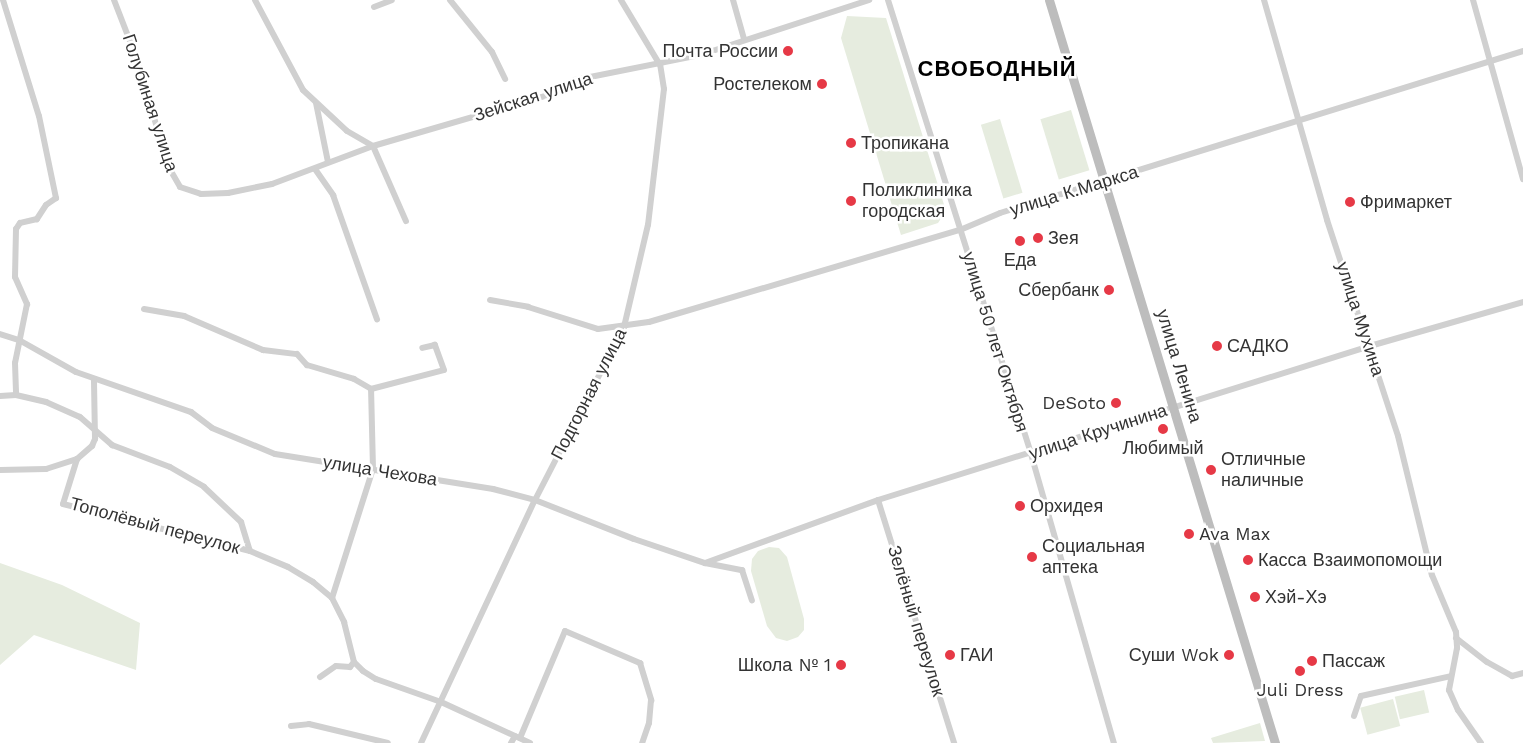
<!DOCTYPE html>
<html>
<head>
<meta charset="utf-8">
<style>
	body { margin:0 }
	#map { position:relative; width:1523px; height:743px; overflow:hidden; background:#fff; font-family:"Work Sans",sans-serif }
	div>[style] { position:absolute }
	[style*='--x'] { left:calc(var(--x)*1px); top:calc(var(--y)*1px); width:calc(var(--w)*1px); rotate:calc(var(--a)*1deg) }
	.green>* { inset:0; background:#e6ecdf; transform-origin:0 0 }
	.minor>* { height:6px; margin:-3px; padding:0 3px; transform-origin:3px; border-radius:3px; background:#d0d0d0 }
	.secondary>* { height:9px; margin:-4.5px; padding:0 4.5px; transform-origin:4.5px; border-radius:4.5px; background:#bdbdbd }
	.dots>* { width:14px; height:14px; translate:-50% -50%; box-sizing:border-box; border:2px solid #fff; border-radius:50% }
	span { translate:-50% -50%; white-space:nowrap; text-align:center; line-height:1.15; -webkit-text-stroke:5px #fff; paint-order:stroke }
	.poi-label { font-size:18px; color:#333 }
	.right { translate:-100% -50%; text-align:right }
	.left { translate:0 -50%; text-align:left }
	.street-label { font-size:18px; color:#333 }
	.district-label { font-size:22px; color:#000; font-weight:700; letter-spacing:1px }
</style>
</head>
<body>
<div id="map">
	<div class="green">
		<i style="clip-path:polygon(847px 16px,886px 18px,946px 211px,938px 223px,901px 235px,841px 38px)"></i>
		<i style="left:1071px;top:110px;width:63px;height:32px;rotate:73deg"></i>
		<i style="left:1000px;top:119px;width:77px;height:20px;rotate:73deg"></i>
		<i style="clip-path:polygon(769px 547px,779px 548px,787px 557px,804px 619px,804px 630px,798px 637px,787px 641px,776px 638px,767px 626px,751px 571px,752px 559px,758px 551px)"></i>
		<i style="clip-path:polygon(0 563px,62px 585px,140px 623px,136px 670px,34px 635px,0 665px)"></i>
		<i style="left:1424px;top:690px;width:23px;height:30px;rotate:77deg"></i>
		<i style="left:1393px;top:699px;width:28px;height:34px;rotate:75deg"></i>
		<i style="clip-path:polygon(1260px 723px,1265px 741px,1213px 743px,1211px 738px)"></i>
	</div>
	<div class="minor">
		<i style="--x:3;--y:0;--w:121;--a:72.8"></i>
		<i style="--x:39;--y:116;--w:84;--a:78.3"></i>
		<i style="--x:56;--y:198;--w:12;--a:145"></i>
		<i style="--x:46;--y:205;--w:17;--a:123"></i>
		<i style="--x:37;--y:219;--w:17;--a:167"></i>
		<i style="--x:20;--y:223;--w:7;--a:124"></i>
		<i style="--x:16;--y:229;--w:48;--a:91.2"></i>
		<i style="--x:15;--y:277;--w:30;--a:66"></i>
		<i style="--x:27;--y:304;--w:60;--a:101.5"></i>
		<i style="--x:15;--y:363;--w:32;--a:88"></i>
		<i style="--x:114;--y:0;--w:66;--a:68.8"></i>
		<i style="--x:138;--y:62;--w:108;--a:73.9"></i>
		<i style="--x:168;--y:166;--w:24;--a:60"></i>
		<i style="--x:180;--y:187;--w:22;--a:18"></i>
		<i style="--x:201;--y:194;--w:27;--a:-2"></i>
		<i style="--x:228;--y:193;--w:45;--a:-11.6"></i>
		<i style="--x:272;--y:184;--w:108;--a:-20.6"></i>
		<i style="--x:373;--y:146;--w:183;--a:-16.2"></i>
		<i style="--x:549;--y:95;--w:30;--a:-30"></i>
		<i style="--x:575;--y:80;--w:127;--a:-11.3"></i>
		<i style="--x:700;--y:55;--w:178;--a:-18"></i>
		<i style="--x:255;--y:0;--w:102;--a:61.9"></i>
		<i style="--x:303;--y:90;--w:60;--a:43"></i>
		<i style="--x:347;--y:131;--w:30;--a:30"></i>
		<i style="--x:373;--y:146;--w:82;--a:66.3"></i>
		<i style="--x:450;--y:0;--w:67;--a:51.1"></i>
		<i style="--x:492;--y:52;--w:30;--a:64"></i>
		<i style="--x:733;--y:0;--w:41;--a:74.2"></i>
		<i style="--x:888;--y:0;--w:476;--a:72.5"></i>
		<i style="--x:1031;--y:454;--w:301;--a:74"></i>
		<i style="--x:1264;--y:0;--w:229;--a:74"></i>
		<i style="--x:1327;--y:220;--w:227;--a:71.8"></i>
		<i style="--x:1398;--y:436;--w:143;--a:76.3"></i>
		<i style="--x:1432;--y:575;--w:62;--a:67.2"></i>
		<i style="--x:1456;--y:632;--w:16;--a:86"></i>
		<i style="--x:1457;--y:648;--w:43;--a:100.8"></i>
		<i style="--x:1449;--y:690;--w:22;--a:66"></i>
		<i style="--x:1458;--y:710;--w:40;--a:55.1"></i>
		<i style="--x:1473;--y:0;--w:186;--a:74.4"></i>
		<i style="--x:374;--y:7;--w:19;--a:-21"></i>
		<i style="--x:316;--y:103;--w:60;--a:78.5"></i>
		<i style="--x:315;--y:169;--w:32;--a:55"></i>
		<i style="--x:333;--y:195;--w:132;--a:70.5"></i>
		<i style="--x:490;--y:300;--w:39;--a:10"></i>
		<i style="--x:528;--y:307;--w:73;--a:17.4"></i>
		<i style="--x:598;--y:329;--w:51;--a:-7.8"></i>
		<i style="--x:649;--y:322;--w:324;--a:-16.5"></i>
		<i style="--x:960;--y:230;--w:43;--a:-23"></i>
		<i style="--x:1000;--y:213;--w:548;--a:-17.21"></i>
		<i style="--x:144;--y:309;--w:41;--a:9.9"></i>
		<i style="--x:184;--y:316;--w:86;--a:23.3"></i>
		<i style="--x:263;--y:350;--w:34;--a:7"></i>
		<i style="--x:297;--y:354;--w:15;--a:48"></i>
		<i style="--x:307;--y:365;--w:49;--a:16.6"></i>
		<i style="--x:354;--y:379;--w:20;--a:30"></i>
		<i style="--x:371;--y:389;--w:75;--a:-14.6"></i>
		<i style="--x:444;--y:370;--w:27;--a:-110"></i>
		<i style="--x:435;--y:345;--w:13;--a:167"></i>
		<i style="--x:0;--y:334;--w:20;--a:18"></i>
		<i style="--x:19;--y:340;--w:65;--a:29.3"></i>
		<i style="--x:76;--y:372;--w:122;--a:19.2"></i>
		<i style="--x:191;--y:412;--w:26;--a:37"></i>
		<i style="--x:212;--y:428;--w:68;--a:22.4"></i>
		<i style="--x:275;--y:454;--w:221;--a:9.1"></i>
		<i style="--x:493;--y:489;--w:43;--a:14.7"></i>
		<i style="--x:535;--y:500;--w:106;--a:21.5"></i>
		<i style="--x:634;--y:539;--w:75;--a:18.7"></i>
		<i style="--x:705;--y:563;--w:38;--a:11"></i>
		<i style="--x:742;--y:570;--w:32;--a:72"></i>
		<i style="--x:0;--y:396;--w:16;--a:-4"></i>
		<i style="--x:16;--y:395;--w:31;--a:13"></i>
		<i style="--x:46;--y:402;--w:37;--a:24"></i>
		<i style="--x:80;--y:417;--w:43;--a:41.2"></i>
		<i style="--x:112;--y:445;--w:62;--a:20.8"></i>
		<i style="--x:170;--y:467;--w:39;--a:30"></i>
		<i style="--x:204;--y:487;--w:51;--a:43.4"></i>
		<i style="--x:241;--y:522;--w:30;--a:73"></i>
		<i style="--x:77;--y:459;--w:20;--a:-41"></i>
		<i style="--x:92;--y:446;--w:8;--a:-67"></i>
		<i style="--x:95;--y:439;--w:60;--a:-91"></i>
		<i style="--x:0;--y:470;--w:46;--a:-1.2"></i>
		<i style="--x:46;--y:469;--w:33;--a:-18"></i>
		<i style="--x:77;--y:459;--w:47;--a:107.3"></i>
		<i style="--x:63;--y:504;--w:193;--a:14.1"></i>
		<i style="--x:250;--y:551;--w:41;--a:22.8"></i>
		<i style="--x:288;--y:567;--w:29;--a:31"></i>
		<i style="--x:313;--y:582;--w:25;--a:40"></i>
		<i style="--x:332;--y:598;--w:27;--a:63"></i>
		<i style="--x:344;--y:622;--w:41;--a:76"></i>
		<i style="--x:354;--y:662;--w:13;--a:45"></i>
		<i style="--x:363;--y:671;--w:15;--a:32"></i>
		<i style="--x:376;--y:679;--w:69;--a:19.5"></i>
		<i style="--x:441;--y:702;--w:98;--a:24.7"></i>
		<i style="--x:878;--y:500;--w:255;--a:72.6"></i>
		<i style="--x:705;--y:563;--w:184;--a:-20"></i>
		<i style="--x:878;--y:500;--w:516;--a:-17.38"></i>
		<i style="--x:1370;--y:346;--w:159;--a:-16"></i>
		<i style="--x:332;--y:598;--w:135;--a:-72.4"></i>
		<i style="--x:373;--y:469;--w:80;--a:-91.4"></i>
		<i style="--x:1456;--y:638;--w:39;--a:38"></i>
		<i style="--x:1487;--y:662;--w:29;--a:29"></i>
		<i style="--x:1512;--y:676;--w:11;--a:-15"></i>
		<i style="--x:320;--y:677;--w:19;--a:-35"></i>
		<i style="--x:336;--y:666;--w:14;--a:4"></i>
		<i style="--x:350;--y:667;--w:6;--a:-51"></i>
		<i style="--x:1354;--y:716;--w:21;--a:-71"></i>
		<i style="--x:1361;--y:696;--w:92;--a:-12.5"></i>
		<i style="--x:291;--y:726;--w:18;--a:-6"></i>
		<i style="--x:309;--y:724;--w:81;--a:13.5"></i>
		<i style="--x:520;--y:738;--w:116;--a:-67.2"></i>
		<i style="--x:565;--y:631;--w:82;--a:23.1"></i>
		<i style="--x:640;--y:663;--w:39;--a:73"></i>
		<i style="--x:651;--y:700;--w:23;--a:95"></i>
		<i style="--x:649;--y:723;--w:21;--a:109"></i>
		<i style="--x:421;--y:743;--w:268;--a:-64.9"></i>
		<i style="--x:535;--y:500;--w:195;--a:-62.8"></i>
		<i style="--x:624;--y:327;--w:105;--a:-76.8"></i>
		<i style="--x:648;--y:225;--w:137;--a:-83.3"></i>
		<i style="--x:664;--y:89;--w:24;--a:-99"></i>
		<i style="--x:660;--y:65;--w:76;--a:-121"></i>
		<i style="--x:511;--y:743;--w:8;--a:-60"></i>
	</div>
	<div class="secondary">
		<i style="--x:1049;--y:0;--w:777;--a:73.08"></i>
	</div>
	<div class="dots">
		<i style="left:788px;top:51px;background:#e63946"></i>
		<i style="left:822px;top:84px;background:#e63946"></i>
		<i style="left:851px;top:143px;background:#e63946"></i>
		<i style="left:851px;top:201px;background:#e63946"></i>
		<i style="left:1350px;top:202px;background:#e63946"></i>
		<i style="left:1038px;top:238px;background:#e63946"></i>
		<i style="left:1020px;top:241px;background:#e63946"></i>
		<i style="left:1109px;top:290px;background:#e63946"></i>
		<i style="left:1217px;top:346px;background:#e63946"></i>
		<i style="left:1116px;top:403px;background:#e63946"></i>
		<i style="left:1163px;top:429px;background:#e63946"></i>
		<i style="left:1211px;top:470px;background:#e63946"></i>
		<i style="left:1020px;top:506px;background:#e63946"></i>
		<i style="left:1189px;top:534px;background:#e63946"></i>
		<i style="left:1032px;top:557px;background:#e63946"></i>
		<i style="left:1248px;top:560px;background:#e63946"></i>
		<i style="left:1255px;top:597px;background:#e63946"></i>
		<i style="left:950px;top:655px;background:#e63946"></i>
		<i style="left:1229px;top:655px;background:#e63946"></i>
		<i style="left:1312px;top:661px;background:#e63946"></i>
		<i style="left:841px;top:665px;background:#e63946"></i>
		<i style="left:1300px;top:671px;background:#e63946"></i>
	</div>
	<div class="poi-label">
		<span class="right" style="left:778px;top:51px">Почта России</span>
		<span class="right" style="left:812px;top:84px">Ростелеком</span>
		<span class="left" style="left:861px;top:143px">Тропикана</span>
		<span class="left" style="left:862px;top:201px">Поликлиника<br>городская</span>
		<span class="left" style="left:1360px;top:202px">Фримаркет</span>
		<span class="left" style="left:1048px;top:238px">Зея</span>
		<span style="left:1020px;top:260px">Еда</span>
		<span class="right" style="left:1099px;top:290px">Сбербанк</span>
		<span class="left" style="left:1227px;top:346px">САДКО</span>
		<span class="right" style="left:1106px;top:403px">DeSoto</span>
		<span style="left:1163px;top:448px">Любимый</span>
		<span class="left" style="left:1221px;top:470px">Отличные<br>наличные</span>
		<span class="left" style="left:1030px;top:506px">Орхидея</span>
		<span class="left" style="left:1199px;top:534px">Ava Max</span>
		<span class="left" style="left:1042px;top:557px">Социальная<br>аптека</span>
		<span class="left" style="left:1258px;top:560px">Касса Взаимопомощи</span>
		<span class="left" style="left:1265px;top:597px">Хэй-Хэ</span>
		<span class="left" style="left:960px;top:655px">ГАИ</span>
		<span class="right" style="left:1219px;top:655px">Суши Wok</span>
		<span class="left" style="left:1322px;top:661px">Пассаж</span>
		<span class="right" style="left:831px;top:665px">Школа № 1</span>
		<span style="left:1300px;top:690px">Juli Dress</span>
	</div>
	<div class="street-label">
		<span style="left:533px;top:97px;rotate:-18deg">Зейская улица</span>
		<span style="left:150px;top:103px;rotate:72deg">Голубиная улица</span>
		<span style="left:1074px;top:191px;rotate:-17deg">улица К.Маркса</span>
		<span style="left:1360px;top:319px;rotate:72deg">улица Мухина</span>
		<span style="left:995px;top:342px;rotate:73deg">улица 50 лет Октября</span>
		<span style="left:1179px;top:366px;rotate:73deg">улица Ленина</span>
		<span style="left:589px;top:394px;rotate:-63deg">Подгорная улица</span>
		<span style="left:1098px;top:432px;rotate:-18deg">улица Кручинина</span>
		<span style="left:380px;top:471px;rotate:9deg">улица Чехова</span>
		<span style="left:155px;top:526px;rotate:15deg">Тополёвый переулок</span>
		<span style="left:916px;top:621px;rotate:73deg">Зелёный переулок</span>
	</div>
	<div class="district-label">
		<span style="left:997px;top:69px">СВОБОДНЫЙ</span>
	</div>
</div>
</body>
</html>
